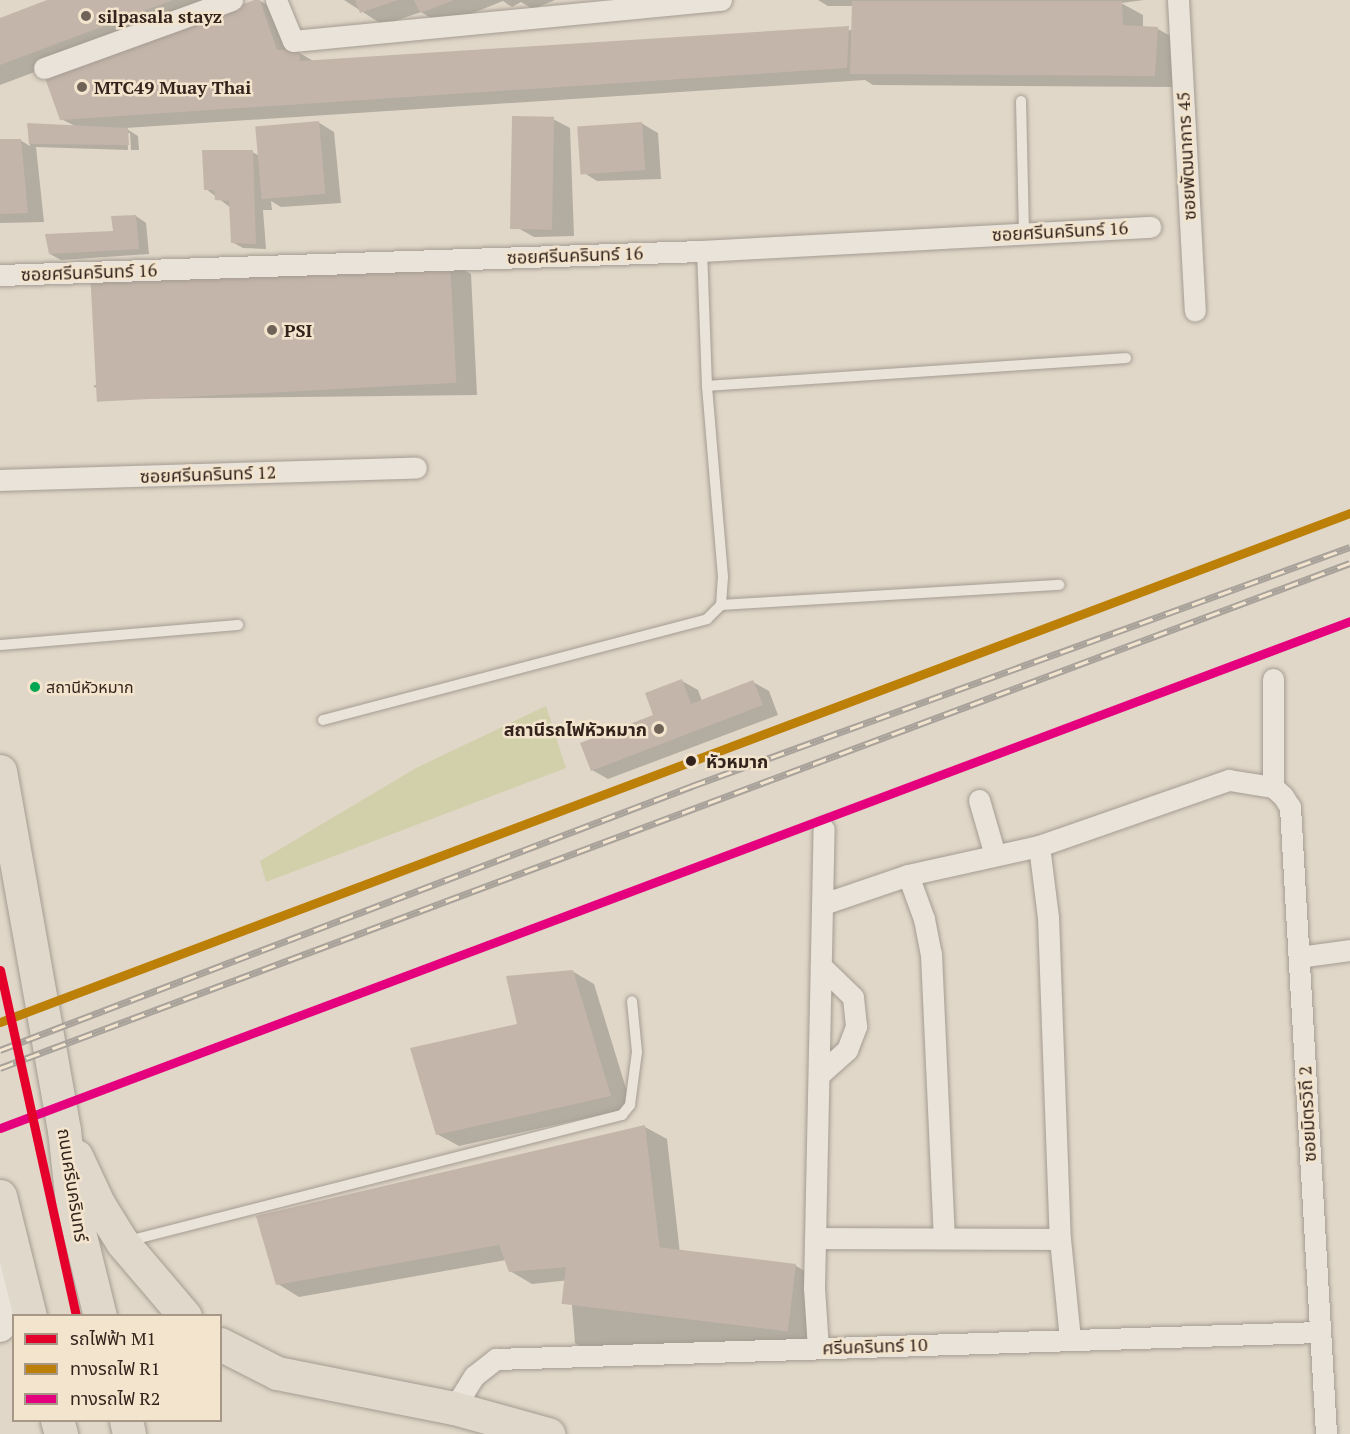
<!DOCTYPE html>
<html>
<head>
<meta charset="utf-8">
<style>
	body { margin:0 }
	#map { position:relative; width:1350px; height:1434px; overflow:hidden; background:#e0d7c8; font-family:"PT Serif","Noto Sans Thai",serif }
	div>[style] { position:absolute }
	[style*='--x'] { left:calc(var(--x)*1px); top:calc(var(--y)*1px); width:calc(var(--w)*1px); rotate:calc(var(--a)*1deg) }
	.green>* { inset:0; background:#d2cfab }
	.shadow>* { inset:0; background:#0003 }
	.building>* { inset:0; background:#c4b5aa; transform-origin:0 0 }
	.roads { filter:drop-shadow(0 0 2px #a59c92) drop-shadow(0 0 2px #a59c92) }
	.service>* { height:10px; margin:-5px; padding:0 5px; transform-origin:5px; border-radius:5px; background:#e9e3da }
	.minor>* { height:21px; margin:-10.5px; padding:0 10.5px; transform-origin:10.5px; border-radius:10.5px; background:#e9e3da }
	.secondary>* { height:30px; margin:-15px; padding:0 15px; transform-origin:15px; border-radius:15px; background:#e9e3da }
	.primary>* { height:33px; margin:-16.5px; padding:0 16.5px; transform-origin:16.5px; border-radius:16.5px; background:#e0d8cb }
	.rail>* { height:7px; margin-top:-3.5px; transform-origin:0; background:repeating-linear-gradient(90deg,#f3e4cd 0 14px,#a8a29b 0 28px); box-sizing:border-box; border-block:2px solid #a8a29b }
	.rail-1>* { height:9px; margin:-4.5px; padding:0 4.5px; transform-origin:4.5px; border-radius:4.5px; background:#bc7f08 }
	.rail-2>* { height:9px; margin:-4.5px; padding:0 4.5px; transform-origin:4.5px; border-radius:4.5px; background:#e5007d }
	.metro-1>* { height:9px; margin:-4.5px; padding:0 4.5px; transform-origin:4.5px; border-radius:4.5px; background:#e4002b }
	.dots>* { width:16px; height:16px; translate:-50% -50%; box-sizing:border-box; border:3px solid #f3e4cd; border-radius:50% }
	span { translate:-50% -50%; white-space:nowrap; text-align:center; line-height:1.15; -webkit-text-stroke:5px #f3e4cd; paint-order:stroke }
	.bus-label { font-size:16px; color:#32241c }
	.left { translate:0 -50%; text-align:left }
	.poi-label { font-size:18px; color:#32241c; font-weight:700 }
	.right { translate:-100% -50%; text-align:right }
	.street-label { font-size:18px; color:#32241c }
	.stop-label { font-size:18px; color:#32241c; font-weight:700 }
	.legend { position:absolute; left:12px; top:1314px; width:210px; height:108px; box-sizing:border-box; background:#f3e4cd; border:2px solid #a69786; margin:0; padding:8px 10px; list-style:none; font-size:18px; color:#32241c }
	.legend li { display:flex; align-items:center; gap:12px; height:30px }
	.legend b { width:30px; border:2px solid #a69786 }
</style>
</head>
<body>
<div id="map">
	<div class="green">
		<i style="clip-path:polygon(546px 706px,566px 768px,266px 882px,260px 861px,416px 768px)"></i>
	</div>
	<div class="shadow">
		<i style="clip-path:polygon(51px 0,227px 0,0 85px,0 19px)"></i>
		<i style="clip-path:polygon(258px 0,281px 12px,298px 52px,315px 62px,853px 30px,853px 6px,828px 6px,818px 0,1144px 0,1121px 3px,1143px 15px,1143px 28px,1158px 29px,1179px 41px,1176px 87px,873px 85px,865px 80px,125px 128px,138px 136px,139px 150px,131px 150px,130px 133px,127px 133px,128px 150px,36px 147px,44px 222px,0 223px,0 141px,20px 140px,30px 146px,29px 125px,77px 127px,61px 119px)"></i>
		<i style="clip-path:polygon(344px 0,555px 0,533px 9px,521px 2px,512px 7px,503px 1px,443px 25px,421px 12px,383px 25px)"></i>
		<i style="clip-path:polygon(553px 119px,570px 128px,574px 236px,534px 237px,518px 228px)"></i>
		<i style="clip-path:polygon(318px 122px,334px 132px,341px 203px,281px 207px,271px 201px,272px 210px,263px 210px,266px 249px,243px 248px,232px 242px,231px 208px,206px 189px,252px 152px,260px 156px)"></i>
		<i style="clip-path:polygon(641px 123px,658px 133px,661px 179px,597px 181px,581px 171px)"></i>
		<i style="clip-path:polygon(136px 216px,146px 223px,149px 254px,61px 260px,50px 254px,115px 232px)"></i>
		<i style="clip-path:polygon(450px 262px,471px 274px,477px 395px,115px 399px,93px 386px)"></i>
		<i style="clip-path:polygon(682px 681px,698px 690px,702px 701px,753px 682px,769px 691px,778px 715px,608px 779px,592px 770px,655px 716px)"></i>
		<i style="clip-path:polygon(572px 971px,594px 984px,632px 1108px,459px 1146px,437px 1134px,519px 1025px)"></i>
		<i style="clip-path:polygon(645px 1127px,667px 1139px,682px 1271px,796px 1266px,817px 1278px,809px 1344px,596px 1356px,575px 1343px,570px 1280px,532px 1284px,510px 1271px,506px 1260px,299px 1297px,278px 1284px,258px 1217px)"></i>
	</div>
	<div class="building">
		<i style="clip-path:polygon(47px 0,173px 0,0 65px,0 18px)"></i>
		<i style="clip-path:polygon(254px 0,260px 0,277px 50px,299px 50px,300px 61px,849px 26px,847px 68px,60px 120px,45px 78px)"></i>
		<i style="clip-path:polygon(355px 0,398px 0,360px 13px)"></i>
		<i style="clip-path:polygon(414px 0,454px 0,420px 13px)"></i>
		<i style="clip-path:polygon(852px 1px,1122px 1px,1123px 25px,1158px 27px,1155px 76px,850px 74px)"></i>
		<i style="left:512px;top:116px;width:42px;height:113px;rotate:1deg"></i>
		<i style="left:319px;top:121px;width:73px;height:64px;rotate:85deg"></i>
		<i style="left:642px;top:122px;width:48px;height:65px;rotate:86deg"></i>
		<i style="clip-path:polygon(27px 123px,128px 128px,129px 145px,29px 144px)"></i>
		<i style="clip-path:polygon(0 139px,21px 139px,28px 213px,0 214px)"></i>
		<i style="clip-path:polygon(202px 150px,253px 150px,256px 244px,231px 243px,229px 201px,215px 200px,214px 190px,204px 190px)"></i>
		<i style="clip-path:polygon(136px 215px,139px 249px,49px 254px,45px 234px,113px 231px,111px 216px)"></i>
		<i style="left:450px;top:261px;width:122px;height:360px;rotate:87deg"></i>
		<i style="clip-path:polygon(682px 679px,691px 704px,753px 680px,763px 705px,591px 771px,580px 743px,653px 715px,645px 693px)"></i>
		<i style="clip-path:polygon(573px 970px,611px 1096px,436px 1135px,410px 1048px,517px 1024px,506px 976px)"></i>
		<i style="clip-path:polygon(645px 1125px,661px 1259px,509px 1272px,499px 1245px,276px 1285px,256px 1216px)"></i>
		<i style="left:796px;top:1264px;width:68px;height:228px;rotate:97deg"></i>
	</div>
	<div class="roads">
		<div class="service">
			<i style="--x:1021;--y:101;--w:130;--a:88.7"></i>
			<i style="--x:707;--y:386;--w:420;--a:-3.8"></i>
			<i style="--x:721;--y:605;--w:339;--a:-3.4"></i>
			<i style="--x:0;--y:645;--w:239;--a:-4.8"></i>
			<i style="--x:323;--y:720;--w:397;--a:-14.7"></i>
			<i style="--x:707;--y:619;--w:20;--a:-45"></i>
			<i style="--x:721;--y:605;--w:28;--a:-86"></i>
			<i style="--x:723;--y:577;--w:192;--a:-94.8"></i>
			<i style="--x:707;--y:386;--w:135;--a:-92.1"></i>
			<i style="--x:128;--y:1241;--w:510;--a:-14.31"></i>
			<i style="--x:622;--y:1115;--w:13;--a:-51"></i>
			<i style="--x:630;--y:1105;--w:53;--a:-82.5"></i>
			<i style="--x:637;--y:1052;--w:51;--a:-95.6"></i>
		</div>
		<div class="minor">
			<i style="--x:276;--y:0;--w:44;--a:67.5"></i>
			<i style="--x:293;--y:41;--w:430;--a:-5.5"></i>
			<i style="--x:1178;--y:0;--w:311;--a:86.9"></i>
			<i style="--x:44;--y:68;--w:200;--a:-19.9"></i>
			<i style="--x:0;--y:275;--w:702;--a:-1.96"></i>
			<i style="--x:702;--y:251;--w:449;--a:-3.1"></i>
			<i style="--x:0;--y:480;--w:416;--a:-1.7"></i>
			<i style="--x:1273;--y:679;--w:108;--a:90"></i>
			<i style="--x:979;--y:800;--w:57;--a:73.8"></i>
			<i style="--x:1039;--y:846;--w:72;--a:82.8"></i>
			<i style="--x:1048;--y:917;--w:322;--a:87.9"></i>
			<i style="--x:1060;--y:1239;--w:101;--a:84.3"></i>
			<i style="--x:908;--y:875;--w:47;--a:70"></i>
			<i style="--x:924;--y:919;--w:36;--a:79"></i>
			<i style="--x:931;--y:954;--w:283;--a:87.4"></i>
			<i style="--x:823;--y:904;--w:90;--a:-18.8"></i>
			<i style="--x:908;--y:875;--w:134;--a:-12.5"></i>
			<i style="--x:1039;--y:846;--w:201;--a:-19.2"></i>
			<i style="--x:1229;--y:780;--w:45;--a:9"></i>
			<i style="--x:1273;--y:787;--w:13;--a:42"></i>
			<i style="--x:1283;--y:796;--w:13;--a:58"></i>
			<i style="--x:1290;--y:807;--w:628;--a:86.71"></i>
			<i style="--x:1299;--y:957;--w:51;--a:-7.8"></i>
			<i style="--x:819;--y:1075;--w:38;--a:-42"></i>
			<i style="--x:847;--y:1050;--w:26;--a:-69"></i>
			<i style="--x:856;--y:1026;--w:29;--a:-96"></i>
			<i style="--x:853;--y:997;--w:45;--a:-135.9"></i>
			<i style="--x:815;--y:1238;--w:245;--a:0.2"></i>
			<i style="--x:818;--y:1348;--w:60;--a:-93.8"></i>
			<i style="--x:814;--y:1288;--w:459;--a:-88.8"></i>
			<i style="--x:454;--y:1408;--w:38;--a:-58"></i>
			<i style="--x:474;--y:1376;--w:28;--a:-38"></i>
			<i style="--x:496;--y:1359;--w:824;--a:-1.88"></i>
		</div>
		<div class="secondary">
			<i style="--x:0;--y:1261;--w:32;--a:85"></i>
			<i style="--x:3;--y:1293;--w:34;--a:95"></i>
		</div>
		<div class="primary">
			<i style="--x:0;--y:771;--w:365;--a:79.9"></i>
			<i style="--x:64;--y:1130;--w:73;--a:83.7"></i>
			<i style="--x:72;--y:1203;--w:116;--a:76.1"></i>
			<i style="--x:76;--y:1156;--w:54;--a:64.9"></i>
			<i style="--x:99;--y:1205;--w:44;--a:58.1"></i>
			<i style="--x:122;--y:1242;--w:97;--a:49.6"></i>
			<i style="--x:0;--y:1196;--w:124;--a:76"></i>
			<i style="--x:220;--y:1344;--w:64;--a:27"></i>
			<i style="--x:277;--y:1373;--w:180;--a:11.2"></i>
			<i style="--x:454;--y:1408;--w:98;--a:15.5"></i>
			<i style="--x:57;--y:1420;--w:15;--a:74"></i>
			<i style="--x:126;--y:1420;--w:14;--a:78"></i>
		</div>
	</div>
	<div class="rail">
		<i style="--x:0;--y:1022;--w:1443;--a:-20.66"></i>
		<i style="--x:0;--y:1050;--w:741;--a:-20.88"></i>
		<i style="--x:692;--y:786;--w:700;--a:-19.96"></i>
		<i style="--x:0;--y:1068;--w:1441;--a:-20.51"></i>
	</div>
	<div class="rail-1">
		<i style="--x:0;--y:1022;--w:1443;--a:-20.66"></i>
	</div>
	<div class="rail-2">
		<i style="--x:0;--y:1128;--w:1442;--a:-20.58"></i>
	</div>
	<div class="metro-1">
		<i style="--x:0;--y:970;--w:354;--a:77.6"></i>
	</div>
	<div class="dots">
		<i style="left:86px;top:16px;background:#6f6358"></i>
		<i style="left:82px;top:87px;background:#6f6358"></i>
		<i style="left:272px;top:330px;background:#6f6358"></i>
		<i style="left:35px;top:687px;background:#00a651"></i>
		<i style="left:659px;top:729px;background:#6f6358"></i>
		<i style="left:691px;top:761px;background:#32241c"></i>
	</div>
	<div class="bus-label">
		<span class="left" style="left:46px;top:687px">สถานีหัวหมาก</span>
	</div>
	<div class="poi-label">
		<span class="left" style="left:98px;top:16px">silpasala stayz</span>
		<span class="left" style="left:94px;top:87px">MTC49 Muay Thai</span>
		<span class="left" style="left:284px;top:330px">PSI</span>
		<span class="right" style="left:647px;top:729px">สถานีรถไฟหัวหมาก</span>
	</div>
	<div class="street-label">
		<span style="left:1186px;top:156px;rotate:-93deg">ซอยพัฒนาการ 45</span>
		<span style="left:1060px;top:231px;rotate:-3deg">ซอยศรีนครินทร์ 16</span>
		<span style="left:575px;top:255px;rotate:-2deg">ซอยศรีนครินทร์ 16</span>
		<span style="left:89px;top:272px;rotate:-2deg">ซอยศรีนครินทร์ 16</span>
		<span style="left:208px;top:474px;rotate:-2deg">ซอยศรีนครินทร์ 12</span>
		<span style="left:1307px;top:1114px;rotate:-93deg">ซอยมิตรวิถี 2</span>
		<span style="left:73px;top:1185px;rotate:81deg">ถนนศรีนครินทร์</span>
		<span style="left:875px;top:1346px;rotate:-2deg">ศรีนครินทร์ 10</span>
	</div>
	<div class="stop-label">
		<span class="left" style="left:706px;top:761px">หัวหมาก</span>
	</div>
	<ul class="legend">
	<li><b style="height:8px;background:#e4002b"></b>รถไฟฟ้า M1</li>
	<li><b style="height:8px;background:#bc7f08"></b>ทางรถไฟ R1</li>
	<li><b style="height:8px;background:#e5007d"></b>ทางรถไฟ R2</li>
	</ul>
</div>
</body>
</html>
